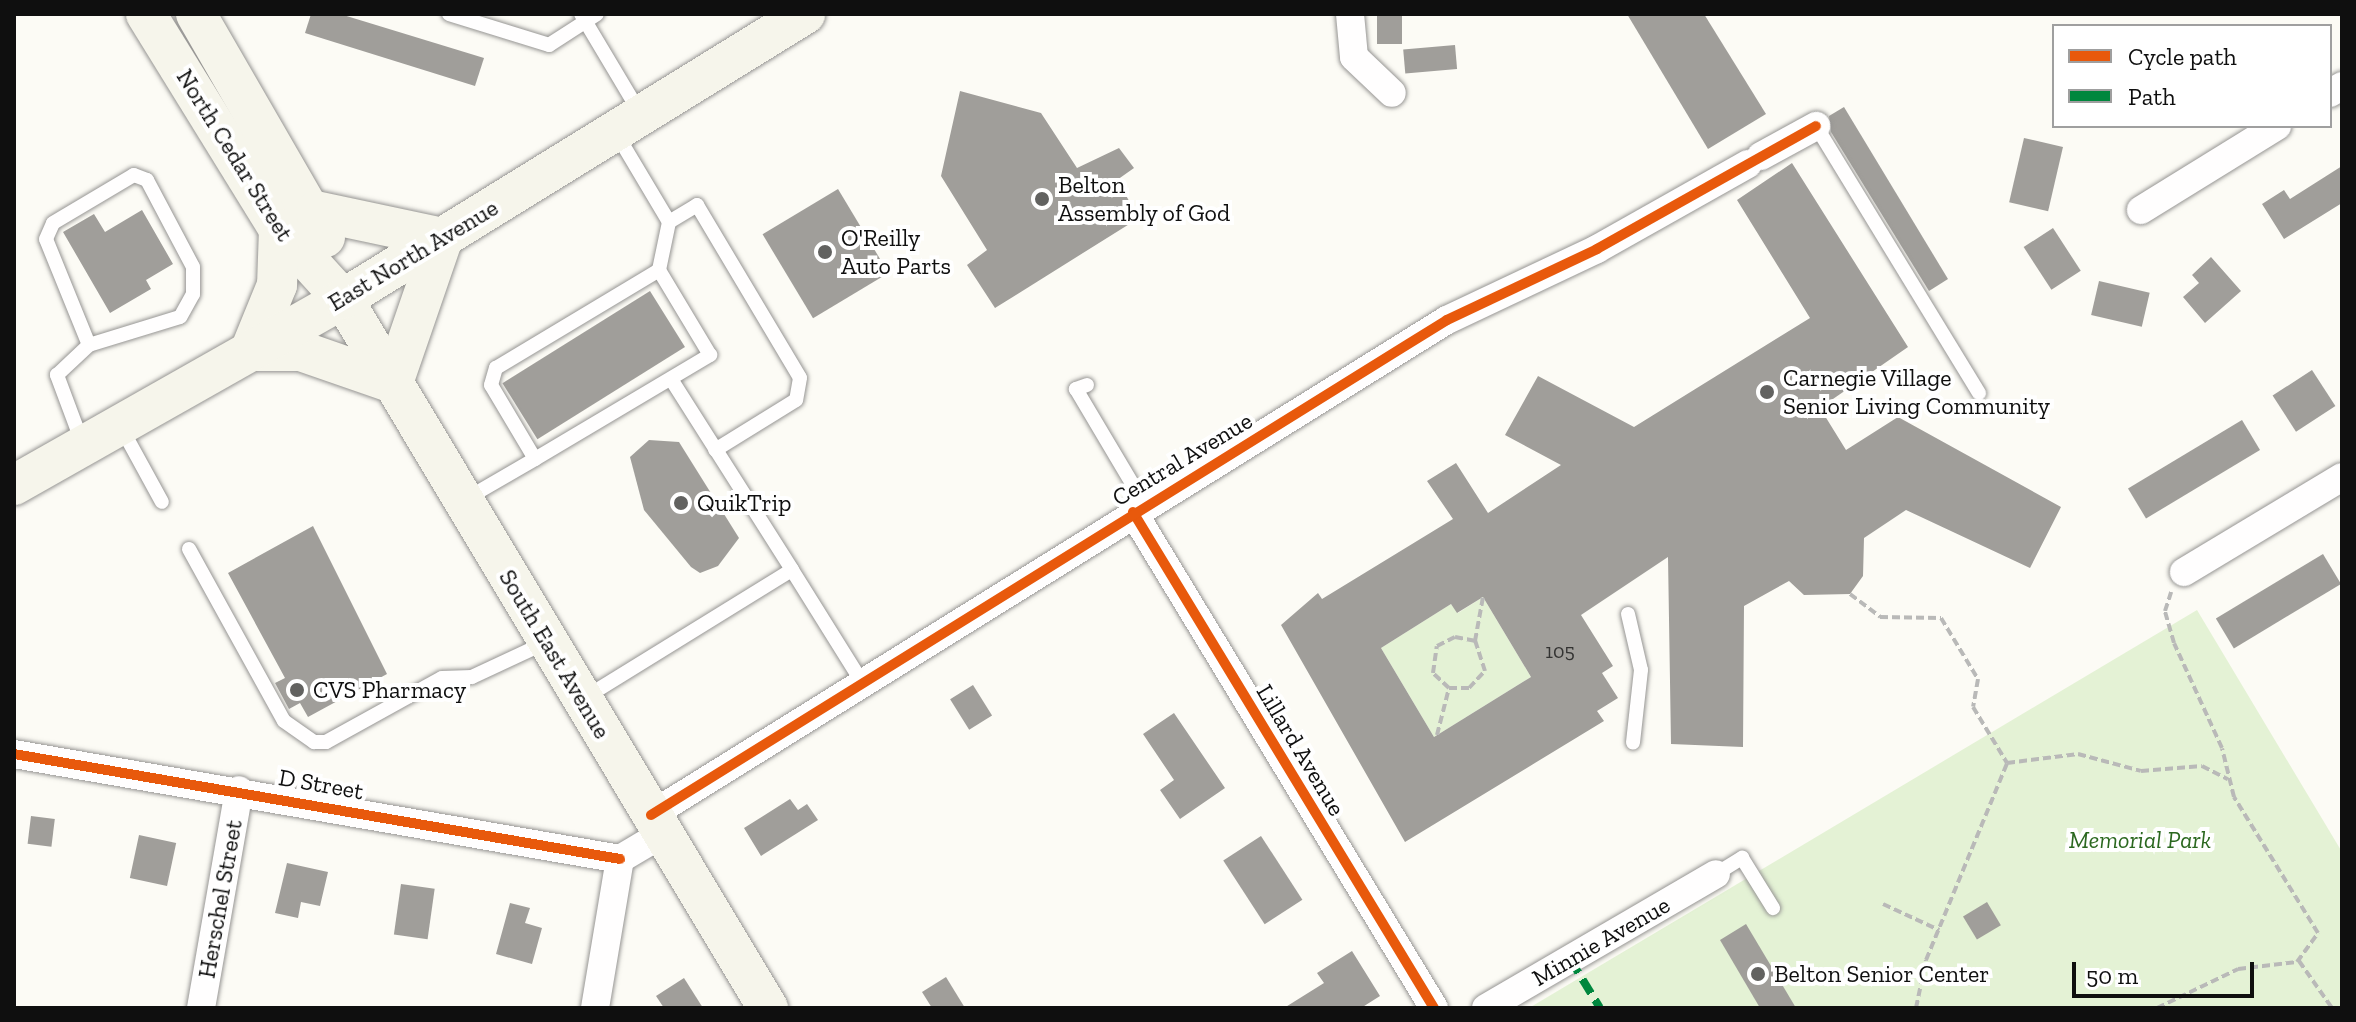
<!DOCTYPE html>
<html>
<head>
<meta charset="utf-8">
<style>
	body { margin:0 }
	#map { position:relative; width:2356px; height:1022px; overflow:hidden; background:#fcfbf5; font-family:"Zilla Slab",serif }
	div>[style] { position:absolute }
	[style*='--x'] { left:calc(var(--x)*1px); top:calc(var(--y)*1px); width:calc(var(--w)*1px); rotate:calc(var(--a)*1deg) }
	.green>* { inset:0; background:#e4f2d5 }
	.building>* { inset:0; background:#a09e9a; transform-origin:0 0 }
	.path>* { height:4px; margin-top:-2px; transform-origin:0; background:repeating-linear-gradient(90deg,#b9b9b8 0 8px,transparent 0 12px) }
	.roads { filter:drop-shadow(0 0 2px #969593) drop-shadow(0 0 2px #969593) }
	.service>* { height:14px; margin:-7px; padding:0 7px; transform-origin:7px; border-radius:7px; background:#fffefe }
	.minor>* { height:28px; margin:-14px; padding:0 14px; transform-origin:14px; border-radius:14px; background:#fffefe }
	.secondary>* { height:40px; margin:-20px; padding:0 20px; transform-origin:20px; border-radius:20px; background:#f6f5eb }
	.quiet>* { height:8px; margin-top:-4px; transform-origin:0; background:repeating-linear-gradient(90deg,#00873e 0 16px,transparent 0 24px) }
	.cycleway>* { height:10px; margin:-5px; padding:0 5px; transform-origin:5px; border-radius:5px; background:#e8590c }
	.dots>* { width:22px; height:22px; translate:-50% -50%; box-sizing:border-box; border:4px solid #fff; border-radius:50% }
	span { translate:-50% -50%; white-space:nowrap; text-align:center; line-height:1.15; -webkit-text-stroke:8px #fff; paint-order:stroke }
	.number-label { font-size:20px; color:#333332 }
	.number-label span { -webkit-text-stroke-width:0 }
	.street-label { font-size:24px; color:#0f0f0f }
	.poi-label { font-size:24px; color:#0f0f0f }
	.left { translate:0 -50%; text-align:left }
	.park-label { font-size:24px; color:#2b681f; font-style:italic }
	.frame { position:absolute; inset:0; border:16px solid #0f0f0f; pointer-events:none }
	.legend { position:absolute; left:2052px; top:24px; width:280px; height:104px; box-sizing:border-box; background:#fff; border:2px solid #9f9f9f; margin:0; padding:10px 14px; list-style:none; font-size:24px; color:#0f0f0f }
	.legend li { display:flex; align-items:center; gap:16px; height:40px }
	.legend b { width:40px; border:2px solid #9f9f9f }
	.scale { position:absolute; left:2072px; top:962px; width:182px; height:36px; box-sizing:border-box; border:4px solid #0f0f0f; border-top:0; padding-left:10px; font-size:24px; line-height:28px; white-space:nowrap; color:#0f0f0f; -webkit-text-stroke:6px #fff; paint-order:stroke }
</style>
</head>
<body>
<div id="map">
	<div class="green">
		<i style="clip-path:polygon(1483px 597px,1531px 677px,1434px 737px,1381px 648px,1451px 604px,1458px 613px)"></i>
		<i style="clip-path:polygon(2197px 610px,2342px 852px,2342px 1008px,1529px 1008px)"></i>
	</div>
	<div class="building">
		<i style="clip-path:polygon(311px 14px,340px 14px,484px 58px,475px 86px,305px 33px)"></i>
		<i style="left:1377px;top:14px;width:25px;height:30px"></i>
		<i style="clip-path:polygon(1627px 14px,1704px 14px,1766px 114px,1708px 149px)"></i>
		<i style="left:1455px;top:45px;width:24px;height:52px;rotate:85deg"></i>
		<i style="clip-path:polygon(960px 91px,1041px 113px,1077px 168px,1119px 148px,1134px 168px,1117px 180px,1139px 218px,995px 308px,967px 265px,987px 250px,941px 176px)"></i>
		<i style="clip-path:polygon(1844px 107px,1948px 279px,1929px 291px,1831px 132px,1829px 116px)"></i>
		<i style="left:2024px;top:138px;width:40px;height:66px;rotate:13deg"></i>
		<i style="clip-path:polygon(evenodd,1792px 163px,1908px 347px,1820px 408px,1846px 450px,1898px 417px,2061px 507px,2030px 568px,1906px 510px,1864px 538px,1863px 576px,1850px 594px,1804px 595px,1789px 581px,1744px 606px,1743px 747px,1671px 744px,1668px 557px,1581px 615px,1613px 666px,1602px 673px,1618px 698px,1597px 711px,1604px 721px,1405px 842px,1281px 625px,1318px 593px,1322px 599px,1453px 519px,1427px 481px,1456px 463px,1488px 513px,1561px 465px,1505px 435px,1538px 376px,1634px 427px,1810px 318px,1737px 200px,1792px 163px,1483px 597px,1531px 677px,1434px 737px,1381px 648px,1451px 604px,1457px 613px,1483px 597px)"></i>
		<i style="clip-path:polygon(2342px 166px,2342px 203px,2284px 239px,2262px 204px,2284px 190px,2290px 199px)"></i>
		<i style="left:838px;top:189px;width:98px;height:88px;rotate:59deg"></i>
		<i style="clip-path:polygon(142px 210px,173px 264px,146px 280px,151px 289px,110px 313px,63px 232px,94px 214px,105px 232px)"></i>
		<i style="left:2053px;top:228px;width:51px;height:35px;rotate:57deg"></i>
		<i style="clip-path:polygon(2211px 257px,2241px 291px,2205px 323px,2183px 297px,2199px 283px,2192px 275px)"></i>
		<i style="left:2099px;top:281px;width:52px;height:35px;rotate:13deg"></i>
		<i style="left:650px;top:291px;width:66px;height:174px;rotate:58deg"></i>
		<i style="left:2312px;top:370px;width:43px;height:47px;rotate:57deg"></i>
		<i style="left:2242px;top:420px;width:35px;height:133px;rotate:59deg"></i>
		<i style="clip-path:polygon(649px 440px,679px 442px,739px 538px,718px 566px,700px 573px,691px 567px,644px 510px,630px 457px)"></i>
		<i style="clip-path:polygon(313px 526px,387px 674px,308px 717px,300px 703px,289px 709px,275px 683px,285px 678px,228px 573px)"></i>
		<i style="left:2323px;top:554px;width:35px;height:125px;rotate:59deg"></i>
		<i style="left:973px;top:685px;width:36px;height:27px;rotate:58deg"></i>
		<i style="clip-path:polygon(1174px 713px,1225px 788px,1180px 819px,1160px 790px,1174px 780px,1143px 734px)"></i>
		<i style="clip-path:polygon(790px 799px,798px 810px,807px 804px,818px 820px,761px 856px,744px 828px)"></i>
		<i style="left:31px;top:816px;width:24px;height:28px;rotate:7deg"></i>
		<i style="left:139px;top:835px;width:38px;height:44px;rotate:12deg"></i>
		<i style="left:1261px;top:836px;width:76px;height:45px;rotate:57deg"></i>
		<i style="clip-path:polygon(287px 863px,328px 872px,320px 906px,301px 902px,298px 918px,275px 913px)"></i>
		<i style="left:401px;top:884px;width:34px;height:51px;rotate:8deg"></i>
		<i style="left:1987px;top:902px;width:27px;height:28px;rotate:59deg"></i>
		<i style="clip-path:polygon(510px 903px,530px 908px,525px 923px,542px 928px,532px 964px,496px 954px)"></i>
		<i style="clip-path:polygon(1746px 924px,1796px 1008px,1760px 1008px,1720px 940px)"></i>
		<i style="clip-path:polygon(1352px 951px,1380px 996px,1361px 1008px,1284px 1008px,1324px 983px,1317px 973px)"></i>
		<i style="clip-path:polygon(946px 977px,965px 1008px,932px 1008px,922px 992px)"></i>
		<i style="clip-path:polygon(684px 978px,703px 1008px,664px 1008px,656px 996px)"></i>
	</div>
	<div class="path">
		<i style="--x:1850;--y:594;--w:38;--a:37"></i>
		<i style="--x:1880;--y:617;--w:61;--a:0.9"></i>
		<i style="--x:1941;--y:618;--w:71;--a:58.8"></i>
		<i style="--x:1978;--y:679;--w:28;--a:100"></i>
		<i style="--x:1973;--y:707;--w:66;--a:58.7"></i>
		<i style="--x:1449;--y:688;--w:22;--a:-137"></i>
		<i style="--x:1433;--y:673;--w:27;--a:-82"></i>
		<i style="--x:1437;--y:646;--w:20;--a:-27"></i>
		<i style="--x:1455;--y:637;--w:20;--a:11"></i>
		<i style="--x:1437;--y:735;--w:49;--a:-75.7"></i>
		<i style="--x:1449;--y:688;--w:20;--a:0"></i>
		<i style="--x:1469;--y:688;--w:23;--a:-47"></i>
		<i style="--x:1485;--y:671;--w:32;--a:-108"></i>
		<i style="--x:1475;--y:641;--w:45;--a:-79.7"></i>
		<i style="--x:1883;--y:904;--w:62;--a:24.9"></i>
		<i style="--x:2299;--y:961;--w:57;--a:54.9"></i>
		<i style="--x:1916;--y:1008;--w:49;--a:-78.2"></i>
		<i style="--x:1926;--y:960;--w:213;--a:-67.6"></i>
		<i style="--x:2007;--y:763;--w:72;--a:-7.2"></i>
		<i style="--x:2078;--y:754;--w:65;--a:15.1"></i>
		<i style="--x:2141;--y:771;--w:61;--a:-4.7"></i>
		<i style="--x:2202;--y:766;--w:29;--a:27"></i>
		<i style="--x:2157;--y:1008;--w:90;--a:-25.7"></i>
		<i style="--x:2238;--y:969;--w:59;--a:-6.8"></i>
		<i style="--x:2297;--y:962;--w:36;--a:-54"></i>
		<i style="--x:2318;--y:933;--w:160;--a:-121.7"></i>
		<i style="--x:2234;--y:797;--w:50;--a:-103.8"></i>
		<i style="--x:2222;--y:748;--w:115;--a:-114.6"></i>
		<i style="--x:2174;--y:643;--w:33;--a:-106"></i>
		<i style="--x:2165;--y:611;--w:20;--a:-72"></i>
	</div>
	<div class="roads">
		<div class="service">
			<i style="--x:449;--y:14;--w:105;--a:17.2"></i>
			<i style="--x:549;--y:45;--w:57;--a:-32.9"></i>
			<i style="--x:581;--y:14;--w:115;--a:59.2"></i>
			<i style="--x:1816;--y:126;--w:313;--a:58.6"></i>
			<i style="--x:616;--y:133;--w:104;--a:59.2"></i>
			<i style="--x:669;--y:222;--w:33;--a:-31"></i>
			<i style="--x:697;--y:205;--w:201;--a:59.2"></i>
			<i style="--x:800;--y:378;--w:22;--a:100"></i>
			<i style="--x:796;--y:400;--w:95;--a:148.3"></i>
			<i style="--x:671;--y:379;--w:226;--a:57.6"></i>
			<i style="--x:1087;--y:385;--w:12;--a:160"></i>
			<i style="--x:1076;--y:389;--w:135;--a:59.3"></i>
			<i style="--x:122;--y:429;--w:83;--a:61.3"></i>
			<i style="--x:82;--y:442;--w:72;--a:-110.5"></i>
			<i style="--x:57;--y:375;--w:44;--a:-43.2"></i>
			<i style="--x:89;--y:345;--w:114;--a:-112.1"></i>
			<i style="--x:46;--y:239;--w:17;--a:-66"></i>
			<i style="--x:53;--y:223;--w:94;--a:-30.7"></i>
			<i style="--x:134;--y:175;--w:14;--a:21"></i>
			<i style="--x:147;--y:180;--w:98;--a:62.1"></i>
			<i style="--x:193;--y:267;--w:27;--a:90"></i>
			<i style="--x:193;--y:294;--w:26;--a:119"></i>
			<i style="--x:180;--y:317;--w:95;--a:162.9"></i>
			<i style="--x:535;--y:459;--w:204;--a:-30.7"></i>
			<i style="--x:710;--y:355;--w:99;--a:-121"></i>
			<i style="--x:466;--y:499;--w:80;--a:-30.1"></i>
			<i style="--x:535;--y:459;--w:86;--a:-120.7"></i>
			<i style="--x:491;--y:385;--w:18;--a:-74"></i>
			<i style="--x:496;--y:368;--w:190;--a:-31"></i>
			<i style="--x:659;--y:270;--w:49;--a:-78.2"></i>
			<i style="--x:189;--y:549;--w:196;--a:61.1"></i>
			<i style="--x:284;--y:721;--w:37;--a:35"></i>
			<i style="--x:314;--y:742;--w:12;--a:0"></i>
			<i style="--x:326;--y:742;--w:132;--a:-28.9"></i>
			<i style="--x:442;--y:678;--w:30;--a:-2"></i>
			<i style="--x:472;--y:677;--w:83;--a:-25"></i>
			<i style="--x:1628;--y:614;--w:57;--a:76.9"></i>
			<i style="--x:1641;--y:670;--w:73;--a:96.3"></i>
			<i style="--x:586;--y:697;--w:242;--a:-31.7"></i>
			<i style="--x:792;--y:570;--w:132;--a:58"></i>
			<i style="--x:1716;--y:874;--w:31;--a:-32"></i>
			<i style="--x:1742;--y:858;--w:59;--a:58.2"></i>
		</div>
		<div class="minor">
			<i style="--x:1350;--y:14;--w:43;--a:84.7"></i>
			<i style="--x:1354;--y:57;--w:52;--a:43.5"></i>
			<i style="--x:2330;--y:93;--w:14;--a:-30"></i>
			<i style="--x:1761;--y:156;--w:63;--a:-28.6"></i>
			<i style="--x:2141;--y:210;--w:160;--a:-31.7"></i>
			<i style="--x:1133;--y:512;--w:580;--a:58.75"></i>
			<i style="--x:2184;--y:572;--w:184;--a:-31"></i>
			<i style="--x:14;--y:754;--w:615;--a:9.83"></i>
			<i style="--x:651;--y:815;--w:937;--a:-31.88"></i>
			<i style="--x:1447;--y:320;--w:166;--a:-25.3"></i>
			<i style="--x:1597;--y:249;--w:173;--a:-29.4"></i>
			<i style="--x:201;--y:1008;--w:221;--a:-80.1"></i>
			<i style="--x:595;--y:1008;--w:151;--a:-80.5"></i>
			<i style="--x:620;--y:859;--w:49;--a:-30.8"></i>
			<i style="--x:1486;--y:1008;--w:266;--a:-30.2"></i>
		</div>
		<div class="secondary">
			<i style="--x:146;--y:14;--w:253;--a:58.3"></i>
			<i style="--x:279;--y:229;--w:95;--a:47.6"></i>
			<i style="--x:343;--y:299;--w:827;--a:59.06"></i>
			<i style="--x:196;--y:14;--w:258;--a:60"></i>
			<i style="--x:279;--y:229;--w:56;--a:92"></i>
			<i style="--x:277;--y:285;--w:71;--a:112.2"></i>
			<i style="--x:250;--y:351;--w:51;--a:0"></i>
			<i style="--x:301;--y:351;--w:97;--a:19.2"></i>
			<i style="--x:393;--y:383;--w:153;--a:-71"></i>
			<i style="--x:443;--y:238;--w:130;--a:-168"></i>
			<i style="--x:14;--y:485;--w:378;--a:-29.5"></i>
			<i style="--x:343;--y:299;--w:543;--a:-31.67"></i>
		</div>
	</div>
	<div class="quiet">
		<i style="--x:1570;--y:959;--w:57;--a:58.5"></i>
	</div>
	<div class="cycleway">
		<i style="--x:1133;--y:512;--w:580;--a:58.75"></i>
		<i style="--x:14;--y:754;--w:615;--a:9.83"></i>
		<i style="--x:651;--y:815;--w:937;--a:-31.88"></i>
		<i style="--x:1447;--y:320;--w:166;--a:-25.3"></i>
		<i style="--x:1597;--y:249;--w:251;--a:-29.3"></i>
	</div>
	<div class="dots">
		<i style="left:1042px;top:199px;background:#626260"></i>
		<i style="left:825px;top:252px;background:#626260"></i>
		<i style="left:1767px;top:392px;background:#626260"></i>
		<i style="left:681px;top:503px;background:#626260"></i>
		<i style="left:297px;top:690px;background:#626260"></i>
		<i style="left:1758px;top:974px;background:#626260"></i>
	</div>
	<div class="number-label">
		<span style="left:1560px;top:651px">105</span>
	</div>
	<div class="street-label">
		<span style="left:235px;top:155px;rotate:58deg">North Cedar Street</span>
		<span style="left:413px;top:255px;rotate:-31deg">East North Avenue</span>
		<span style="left:1182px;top:459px;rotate:-31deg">Central Avenue</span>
		<span style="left:555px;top:654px;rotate:59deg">South East Avenue</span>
		<span style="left:1301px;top:750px;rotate:59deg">Lillard Avenue</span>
		<span style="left:321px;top:784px;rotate:10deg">D Street</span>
		<span style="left:220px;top:899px;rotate:-80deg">Herschel Street</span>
		<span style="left:1601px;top:941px;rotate:-30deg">Minnie Avenue</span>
	</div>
	<div class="poi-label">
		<span class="left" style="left:1058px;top:199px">Belton<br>Assembly of God</span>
		<span class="left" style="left:841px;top:252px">O'Reilly<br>Auto Parts</span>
		<span class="left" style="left:1783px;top:392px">Carnegie Village<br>Senior Living Community</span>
		<span class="left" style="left:697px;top:503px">QuikTrip</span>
		<span class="left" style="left:313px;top:690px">CVS Pharmacy</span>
		<span class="left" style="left:1774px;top:974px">Belton Senior Center</span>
	</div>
	<div class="park-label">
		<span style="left:2140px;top:840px">Memorial Park</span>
	</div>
	<div class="frame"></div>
	<ul class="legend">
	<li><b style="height:10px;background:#e8590c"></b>Cycle path</li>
	<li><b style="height:10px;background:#00873e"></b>Path</li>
	</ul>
	<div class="scale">50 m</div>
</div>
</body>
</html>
